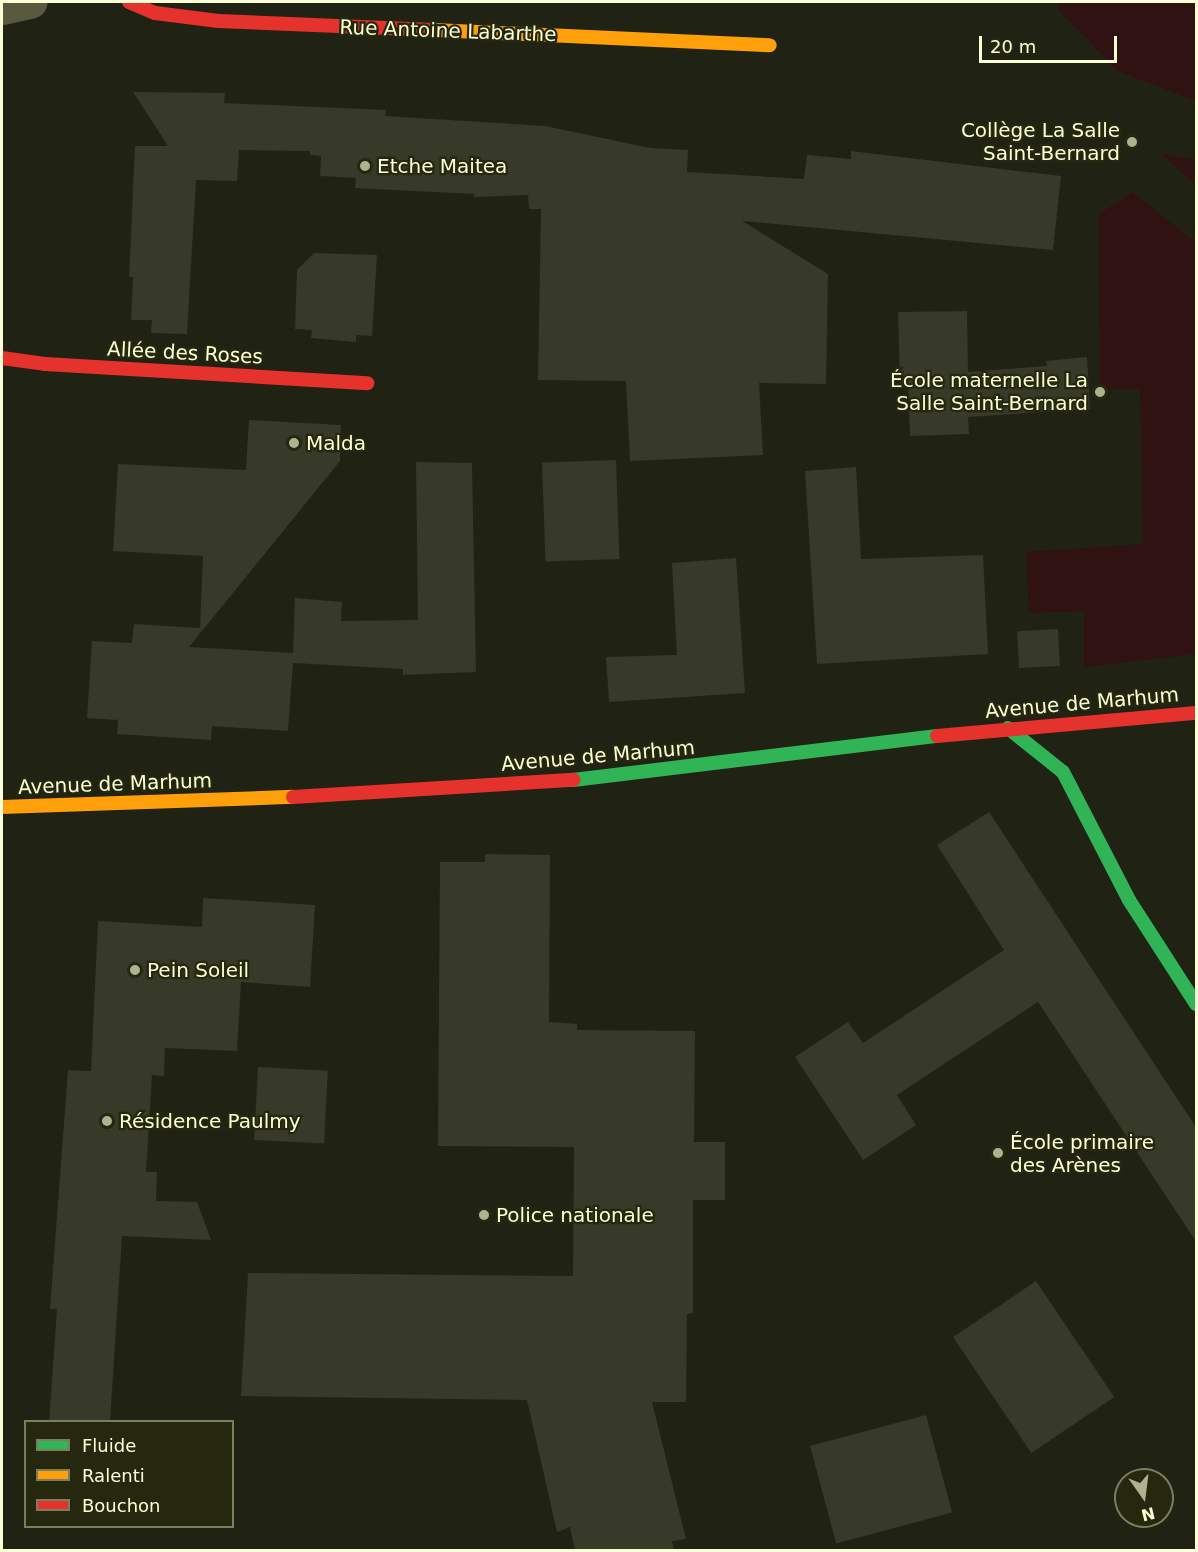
<!DOCTYPE html>
<html>
<head>
<meta charset="utf-8">
<style>
	body { margin:0 }
	#map { position:relative; width:1198px; height:1552px; overflow:hidden; background:#202214; font-family:"DejaVu Sans",sans-serif }
	div>[style] { position:absolute }
	[style*='--x'] { left:calc(var(--x)*1px); top:calc(var(--y)*1px); width:calc(var(--w)*1px); rotate:calc(var(--a)*1deg) }
	.green>* { inset:0; background:#301213 }
	.building>* { inset:0; background:#373929; transform-origin:0 0 }
	.street>* { height:33px; margin:-16.5px; padding:0 16.5px; transform-origin:16.5px; border-radius:16.5px; background:#595940 }
	.fast>* { height:14px; margin:-7px; padding:0 7px; transform-origin:7px; border-radius:7px; background:#30b455 }
	.slow>* { height:14px; margin:-7px; padding:0 7px; transform-origin:7px; border-radius:7px; background:#ff9f0a }
	.jam>* { height:14px; margin:-7px; padding:0 7px; transform-origin:7px; border-radius:7px; background:#e5322d }
	.dots>* { width:16px; height:16px; translate:-50% -50%; box-sizing:border-box; border:3px solid #25280e; border-radius:50% }
	span { translate:-50% -50%; white-space:nowrap; text-align:center; line-height:1.15; -webkit-text-stroke:4.5px #25280e; paint-order:stroke }
	.street-label { font-size:20px; color:#fcffd5 }
	.poi-label { font-size:20px; color:#fcffd5 }
	.right { translate:-100% -50%; text-align:right }
	.left { translate:0 -50%; text-align:left }
	.frame { position:absolute; inset:0; border:3px solid #fcffd5; pointer-events:none }
	.legend { position:absolute; left:24px; top:1420px; width:210px; height:108px; box-sizing:border-box; background:#25280e; border:2px solid #7b7e5e; margin:0; padding:8px 10px; list-style:none; font-size:18px; color:#fcffd5 }
	.legend li { display:flex; align-items:center; gap:12px; height:30px }
	.legend b { width:30px; border:2px solid #7b7e5e }
	.north { position:absolute; left:1114px; top:1468px; width:60px; height:60px; box-sizing:border-box; background:#25280e; border:2px solid #7b7e5e; border-radius:50%; rotate:166deg; font-size:16px; font-weight:700; line-height:24px; text-align:center; color:#fcffd5 }
	.north::after { content:''; display:block; margin:auto; width:21px; height:27px; background:#afb291; clip-path:polygon(50% 0,100% 100%,50% 72%,0 100%) }
	.scale { position:absolute; left:979px; top:36px; width:138px; height:27px; box-sizing:border-box; border:3px solid #fcffd5; border-top:0; padding-left:8px; font-size:18px; line-height:21px; white-space:nowrap; color:#fcffd5; -webkit-text-stroke:4px #25280e; paint-order:stroke }
</style>
</head>
<body>
<div id="map">
	<div class="green">
		<i style="clip-path:polygon(1059px 2px,1196px 2px,1196px 101px,1118px 71px,1059px 11px)"></i>
		<i style="clip-path:polygon(1162px 154px,1196px 160px,1196px 186px)"></i>
		<i style="clip-path:polygon(1133px 192px,1196px 243px,1196px 654px,1084px 667px,1084px 611px,1029px 613px,1026px 552px,1143px 544px,1140px 389px,1100px 390px,1099px 214px)"></i>
	</div>
	<div class="building">
		<i style="clip-path:polygon(133px 92px,225px 93px,224px 103px,386px 110px,385px 116px,545px 126px,650px 148px,688px 150px,687px 172px,804px 179px,807px 155px,851px 159px,851px 151px,1061px 176px,1053px 250px,742px 221px,828px 274px,826px 384px,759px 383px,763px 455px,630px 461px,626px 381px,538px 380px,541px 209px,529px 209px,528px 195px,474px 197px,474px 194px,355px 188px,356px 178px,320px 176px,321px 156px,310px 155px,310px 151px,239px 150px,237px 181px,196px 180px,187px 334px,151px 333px,152px 320px,131px 320px,133px 277px,129px 277px,135px 146px,168px 146px)"></i>
		<i style="clip-path:polygon(314px 253px,377px 255px,372px 336px,356px 335px,356px 342px,311px 338px,312px 330px,295px 329px,297px 270px)"></i>
		<i style="clip-path:polygon(967px 311px,968px 372px,1047px 366px,1046px 361px,1087px 357px,1090px 409px,968px 417px,969px 434px,910px 436px,908px 380px,900px 380px,898px 312px)"></i>
		<i style="clip-path:polygon(249px 420px,341px 425px,340px 461px,189px 647px,293px 653px,295px 598px,342px 602px,341px 621px,418px 620px,416px 462px,472px 463px,476px 672px,403px 675px,403px 669px,293px 663px,288px 731px,212px 726px,211px 740px,117px 734px,118px 720px,87px 718px,92px 641px,132px 643px,134px 624px,200px 628px,203px 556px,113px 551px,118px 464px,246px 470px)"></i>
		<i style="left:616px;top:460px;width:99px;height:74px;rotate:88deg"></i>
		<i style="clip-path:polygon(856px 467px,861px 559px,983px 555px,988px 654px,817px 664px,805px 471px)"></i>
		<i style="clip-path:polygon(736px 558px,745px 693px,609px 702px,606px 657px,677px 655px,672px 563px)"></i>
		<i style="left:1058px;top:629px;width:37px;height:41px;rotate:87deg"></i>
		<i style="clip-path:polygon(989px 812px,1197px 1129px,1197px 1243px,1038px 1002px,897px 1095px,916px 1125px,863px 1160px,795px 1057px,848px 1022px,863px 1043px,1004px 950px,937px 845px)"></i>
		<i style="clip-path:polygon(485px 854px,550px 855px,549px 1022px,577px 1024px,577px 1030px,695px 1031px,694px 1142px,725px 1142px,725px 1200px,693px 1200px,693px 1313px,687px 1314px,686px 1402px,652px 1402px,686px 1539px,672px 1541px,674px 1551px,575px 1551px,570px 1527px,557px 1532px,527px 1400px,241px 1396px,248px 1273px,573px 1276px,574px 1147px,438px 1146px,440px 862px,485px 862px)"></i>
		<i style="clip-path:polygon(203px 898px,315px 905px,310px 987px,241px 982px,237px 1051px,165px 1048px,164px 1076px,152px 1075px,146px 1172px,157px 1172px,156px 1201px,197px 1202px,211px 1240px,122px 1236px,110px 1422px,49px 1422px,57px 1309px,50px 1309px,68px 1070px,91px 1071px,98px 921px,202px 927px)"></i>
		<i style="left:258px;top:1067px;width:70px;height:73px;rotate:3deg"></i>
		<i style="left:1036px;top:1281px;width:140px;height:100px;rotate:56deg"></i>
		<i style="left:926px;top:1415px;width:101px;height:120px;rotate:75deg"></i>
	</div>
	<div class="street">
		<i style="--x:2;--y:8;--w:29;--a:-12"></i>
	</div>
	<div class="fast">
		<i style="--x:1008;--y:728;--w:70;--a:38.7"></i>
		<i style="--x:1063;--y:772;--w:144;--a:62.7"></i>
		<i style="--x:1129;--y:900;--w:124;--a:57.2"></i>
		<i style="--x:573;--y:780;--w:367;--a:-6.9"></i>
	</div>
	<div class="slow">
		<i style="--x:434;--y:30;--w:336;--a:2.6"></i>
		<i style="--x:2;--y:807;--w:291;--a:-2"></i>
	</div>
	<div class="jam">
		<i style="--x:129;--y:2;--w:28;--a:23"></i>
		<i style="--x:155;--y:13;--w:64;--a:7.2"></i>
		<i style="--x:218;--y:21;--w:216;--a:2.4"></i>
		<i style="--x:2;--y:358;--w:43;--a:7.9"></i>
		<i style="--x:45;--y:364;--w:323;--a:3.4"></i>
		<i style="--x:937;--y:736;--w:260;--a:-5.1"></i>
		<i style="--x:293;--y:797;--w:281;--a:-3.5"></i>
	</div>
	<div class="dots">
		<i style="left:1132px;top:142px;background:#afb291"></i>
		<i style="left:365px;top:166px;background:#afb291"></i>
		<i style="left:1100px;top:392px;background:#afb291"></i>
		<i style="left:294px;top:443px;background:#afb291"></i>
		<i style="left:135px;top:970px;background:#afb291"></i>
		<i style="left:107px;top:1121px;background:#afb291"></i>
		<i style="left:998px;top:1153px;background:#afb291"></i>
		<i style="left:484px;top:1215px;background:#afb291"></i>
	</div>
	<div class="street-label">
		<span style="left:448px;top:31px;rotate:2deg">Rue Antoine Labarthe</span>
		<span style="left:185px;top:353px;rotate:3deg">Allée des Roses</span>
		<span style="left:1082px;top:703px;rotate:-5deg">Avenue de Marhum</span>
		<span style="left:598px;top:756px;rotate:-5deg">Avenue de Marhum</span>
		<span style="left:115px;top:784px;rotate:-2deg">Avenue de Marhum</span>
	</div>
	<div class="poi-label">
		<span class="right" style="left:1120px;top:142px">Collège La Salle<br>Saint-Bernard</span>
		<span class="left" style="left:377px;top:166px">Etche Maitea</span>
		<span class="right" style="left:1088px;top:392px">École maternelle La<br>Salle Saint-Bernard</span>
		<span class="left" style="left:306px;top:443px">Malda</span>
		<span class="left" style="left:147px;top:970px">Pein Soleil</span>
		<span class="left" style="left:119px;top:1121px">Résidence Paulmy</span>
		<span class="left" style="left:1010px;top:1154px">École primaire<br>des Arènes</span>
		<span class="left" style="left:496px;top:1215px">Police nationale</span>
	</div>
	<div class="frame"></div>
	<ul class="legend">
	<li><b style="height:8px;background:#30b455"></b>Fluide</li>
	<li><b style="height:8px;background:#ff9f0a"></b>Ralenti</li>
	<li><b style="height:8px;background:#e5322d"></b>Bouchon</li>
	</ul>
	<div class="north">N</div>
	<div class="scale">20 m</div>
</div>
</body>
</html>
